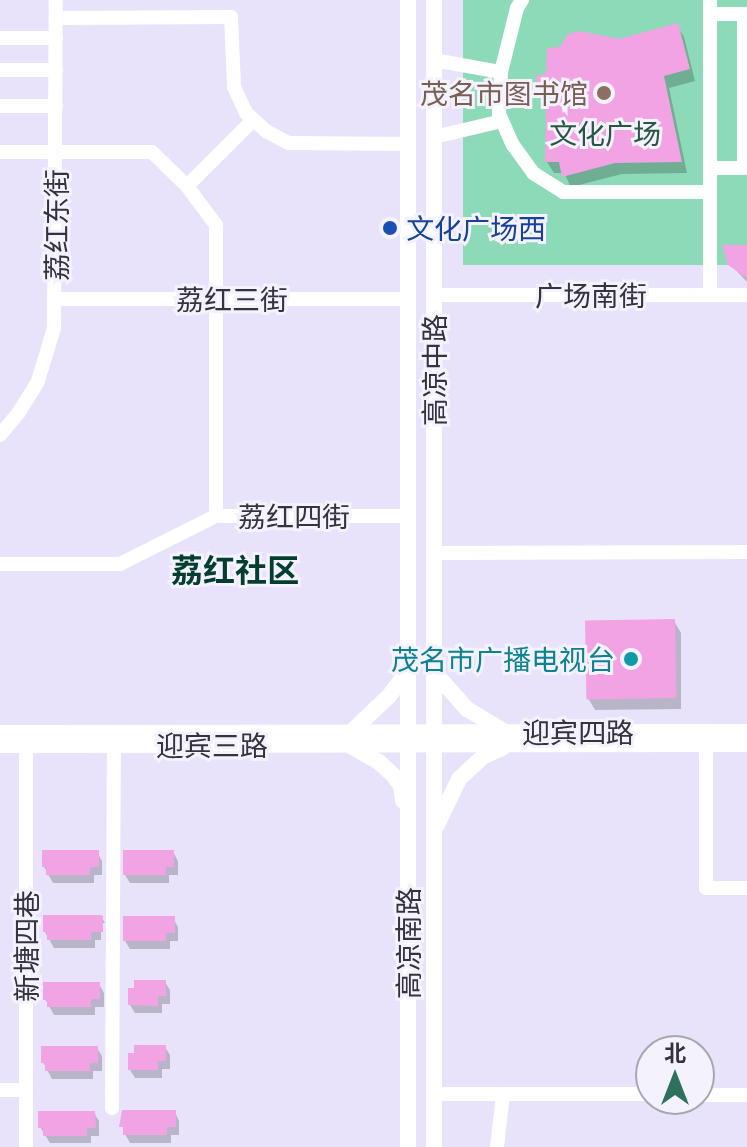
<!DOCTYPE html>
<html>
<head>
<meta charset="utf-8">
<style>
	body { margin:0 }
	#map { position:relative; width:747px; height:1147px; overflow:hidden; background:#e8e3fb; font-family:Manrope,"Noto Sans SC",sans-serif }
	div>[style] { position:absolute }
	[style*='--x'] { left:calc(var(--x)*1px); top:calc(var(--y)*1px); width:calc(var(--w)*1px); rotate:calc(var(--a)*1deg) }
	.green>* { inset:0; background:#8cdab8; transform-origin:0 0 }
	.shadow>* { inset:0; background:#0003 }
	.building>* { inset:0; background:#f2a3e3; transform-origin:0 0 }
	.minor>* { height:14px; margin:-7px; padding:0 7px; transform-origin:7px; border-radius:7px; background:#fff }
	.major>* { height:16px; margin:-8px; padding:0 8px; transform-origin:8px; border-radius:8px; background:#fff }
	.dots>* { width:22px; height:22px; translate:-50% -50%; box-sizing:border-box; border:4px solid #f4f2fc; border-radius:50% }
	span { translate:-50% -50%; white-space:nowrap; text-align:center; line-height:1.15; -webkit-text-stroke:6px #f4f2fc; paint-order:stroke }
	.education-label { font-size:28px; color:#785e54 }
	.right { translate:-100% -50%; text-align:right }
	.park-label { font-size:28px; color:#275643 }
	.street-label { font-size:28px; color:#35333c }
	.transit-label { font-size:28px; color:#164399 }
	.left { translate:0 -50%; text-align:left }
	.culture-label { font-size:28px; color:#0d838f }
	.quarter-label { font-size:32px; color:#043e31; font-weight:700 }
	.north { position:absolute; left:635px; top:1035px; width:80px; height:80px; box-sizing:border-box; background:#f4f2fc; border:2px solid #a8a6af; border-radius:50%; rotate:0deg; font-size:22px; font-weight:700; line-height:32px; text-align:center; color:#35333c }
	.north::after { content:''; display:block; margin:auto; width:28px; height:36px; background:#2e6f5e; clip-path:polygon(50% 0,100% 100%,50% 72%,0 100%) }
</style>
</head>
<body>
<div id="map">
	<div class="green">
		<i style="left:463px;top:0;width:284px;height:265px"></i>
	</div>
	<div class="shadow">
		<i style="clip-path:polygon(677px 26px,684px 37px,695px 81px,669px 88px,687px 173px,622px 174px,571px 187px,564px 173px,554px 173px,547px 162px,619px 41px)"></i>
		<i style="clip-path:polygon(747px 247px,747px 282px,730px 264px)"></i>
		<i style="clip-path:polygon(674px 621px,681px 633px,681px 709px,595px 710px,588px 698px)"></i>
		<i style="clip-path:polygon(97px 852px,102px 861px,102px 875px,94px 875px,94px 883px,53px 883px,44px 867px)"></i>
		<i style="clip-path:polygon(173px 852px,178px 861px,178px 875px,169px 875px,169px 883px,130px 883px,125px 875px)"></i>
		<i style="clip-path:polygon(102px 918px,105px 923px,101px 923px,101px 940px,95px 940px,95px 948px,54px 948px,45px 932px)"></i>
		<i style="clip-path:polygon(173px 918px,178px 927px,178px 941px,170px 941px,170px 949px,130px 949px,125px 941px)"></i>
		<i style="clip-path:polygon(165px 982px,170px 990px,170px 1004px,162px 1004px,162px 1013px,135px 1013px,130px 1005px)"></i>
		<i style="clip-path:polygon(99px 984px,104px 993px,104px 1007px,95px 1007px,95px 1015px,54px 1015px,45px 999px)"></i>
		<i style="clip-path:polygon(165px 1047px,170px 1055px,170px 1069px,162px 1069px,162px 1078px,135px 1078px,130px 1070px)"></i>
		<i style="clip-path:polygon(97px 1048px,102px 1056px,102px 1071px,93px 1071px,93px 1079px,52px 1079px,43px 1062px)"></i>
		<i style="clip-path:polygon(123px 1112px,175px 1112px,179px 1121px,179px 1135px,171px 1135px,171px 1143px,130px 1143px,125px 1134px)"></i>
		<i style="clip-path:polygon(94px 1113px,99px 1121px,99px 1136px,91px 1136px,91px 1143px,50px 1143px,40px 1127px)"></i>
	</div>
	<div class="building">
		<i style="clip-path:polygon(678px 23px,690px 69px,664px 76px,682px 162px,615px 163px,562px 177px,559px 162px,545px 162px,546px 108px,535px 77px,546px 73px,547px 48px,560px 47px,568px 34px,580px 31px,619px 39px)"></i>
		<i style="clip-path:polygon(722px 245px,747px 245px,747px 278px,728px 265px)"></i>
		<i style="left:675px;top:619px;width:79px;height:90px;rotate:89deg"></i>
		<i style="clip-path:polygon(42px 850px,99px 850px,99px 867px,90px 867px,90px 875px,46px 875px,46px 867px,42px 867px)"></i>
		<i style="clip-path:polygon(123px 850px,174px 850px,174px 867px,166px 867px,166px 875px,123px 875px)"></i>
		<i style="clip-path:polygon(43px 915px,100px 915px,103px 916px,103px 932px,91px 932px,91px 940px,47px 940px,47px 932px,43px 932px)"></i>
		<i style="clip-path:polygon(123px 916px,175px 916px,175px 933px,166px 933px,166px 941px,123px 941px)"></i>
		<i style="clip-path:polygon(134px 980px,166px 980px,166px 996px,158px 996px,158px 1006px,128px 1005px,128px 988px,134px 988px)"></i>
		<i style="clip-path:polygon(43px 982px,100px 982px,100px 999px,91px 999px,91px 1007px,47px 1007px,47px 1000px,43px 1000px)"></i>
		<i style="clip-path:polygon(134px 1045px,166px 1045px,166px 1061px,158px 1061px,158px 1070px,128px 1070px,128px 1053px,134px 1053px)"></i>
		<i style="clip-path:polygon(41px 1046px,98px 1046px,98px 1063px,90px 1063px,90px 1071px,45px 1071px,45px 1063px,41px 1063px)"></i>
		<i style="clip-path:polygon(122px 1110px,176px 1110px,176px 1127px,167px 1127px,167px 1135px,123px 1135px,123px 1127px,119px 1127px)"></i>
		<i style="clip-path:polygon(38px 1111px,95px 1111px,96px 1128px,87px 1128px,87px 1136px,43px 1136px,43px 1128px,38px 1128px)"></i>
	</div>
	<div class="minor">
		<i style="--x:522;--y:0;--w:9;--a:122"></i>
		<i style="--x:517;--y:8;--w:66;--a:104"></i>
		<i style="--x:501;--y:72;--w:42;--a:92.7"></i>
		<i style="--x:499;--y:114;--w:34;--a:66"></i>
		<i style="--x:513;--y:145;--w:34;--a:54"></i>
		<i style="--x:533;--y:173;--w:36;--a:32"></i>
		<i style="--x:563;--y:192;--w:147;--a:0"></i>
		<i style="--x:710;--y:0;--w:295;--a:90"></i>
		<i style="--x:710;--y:14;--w:34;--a:0"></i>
		<i style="--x:744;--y:14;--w:154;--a:90"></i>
		<i style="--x:744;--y:168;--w:34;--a:180"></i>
		<i style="--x:56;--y:18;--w:175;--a:-0.3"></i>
		<i style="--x:231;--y:17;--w:70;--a:87.5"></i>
		<i style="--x:234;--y:87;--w:29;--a:65"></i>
		<i style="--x:246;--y:113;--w:27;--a:42"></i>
		<i style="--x:266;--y:131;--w:26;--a:28"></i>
		<i style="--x:289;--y:143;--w:119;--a:0.5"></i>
		<i style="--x:0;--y:38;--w:56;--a:0"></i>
		<i style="--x:434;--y:60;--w:68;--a:10.2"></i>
		<i style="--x:0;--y:70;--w:56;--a:0"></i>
		<i style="--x:0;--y:106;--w:56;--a:0"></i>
		<i style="--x:434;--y:137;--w:70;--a:-13.2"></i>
		<i style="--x:0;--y:152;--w:152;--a:0"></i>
		<i style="--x:152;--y:152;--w:49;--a:44.2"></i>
		<i style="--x:187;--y:186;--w:49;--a:53.4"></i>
		<i style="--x:216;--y:225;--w:291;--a:90"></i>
		<i style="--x:187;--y:186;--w:93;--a:-45"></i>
		<i style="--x:434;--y:295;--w:313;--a:0"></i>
		<i style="--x:56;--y:299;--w:352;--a:0"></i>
		<i style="--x:0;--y:435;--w:30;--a:-50"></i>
		<i style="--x:19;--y:412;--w:36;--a:-58"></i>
		<i style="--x:38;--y:381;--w:55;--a:-73.2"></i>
		<i style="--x:54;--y:328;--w:328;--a:-89.7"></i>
		<i style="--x:434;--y:553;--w:313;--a:-0.2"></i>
		<i style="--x:0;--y:564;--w:120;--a:0"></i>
		<i style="--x:120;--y:564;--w:107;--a:-26.6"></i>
		<i style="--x:216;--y:516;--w:192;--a:0"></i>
		<i style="--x:706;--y:736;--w:152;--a:90"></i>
		<i style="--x:706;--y:888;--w:41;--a:0"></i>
		<i style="--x:26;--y:745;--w:402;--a:90"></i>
		<i style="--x:0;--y:1090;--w:26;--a:0"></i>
		<i style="--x:434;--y:1094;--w:217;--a:0"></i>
		<i style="--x:699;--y:1095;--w:48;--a:0"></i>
		<i style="--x:112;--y:1108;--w:363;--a:-89.7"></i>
		<i style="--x:497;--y:1147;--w:53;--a:-83.5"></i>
	</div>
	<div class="major">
		<i style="--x:408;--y:0;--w:1147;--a:90"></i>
		<i style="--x:434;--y:0;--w:1147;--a:90"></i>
		<i style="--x:434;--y:672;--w:50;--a:48.3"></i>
		<i style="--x:467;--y:709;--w:44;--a:31.2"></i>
		<i style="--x:0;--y:733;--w:747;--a:-0.08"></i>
		<i style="--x:350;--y:733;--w:54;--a:-43.5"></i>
		<i style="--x:389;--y:696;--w:31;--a:-53"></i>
		<i style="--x:0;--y:745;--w:747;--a:-0.08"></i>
		<i style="--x:351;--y:746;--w:32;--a:30"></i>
		<i style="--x:379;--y:762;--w:21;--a:43"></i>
		<i style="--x:394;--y:776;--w:12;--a:55"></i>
		<i style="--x:401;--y:786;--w:15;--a:82"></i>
		<i style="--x:437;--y:825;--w:51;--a:-64.4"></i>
		<i style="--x:459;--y:779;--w:34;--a:-43"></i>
		<i style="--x:484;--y:756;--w:20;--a:-24"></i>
	</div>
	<div class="dots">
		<i style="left:604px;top:93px;background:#8d6e63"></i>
		<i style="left:390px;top:228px;background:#1a4fb4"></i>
		<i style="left:631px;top:659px;background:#0f9aa8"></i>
	</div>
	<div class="education-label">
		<span class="right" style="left:588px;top:93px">茂名市图书馆</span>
	</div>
	<div class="park-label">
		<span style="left:605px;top:133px">文化广场</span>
	</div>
	<div class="street-label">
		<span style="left:56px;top:225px;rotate:-90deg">荔红东街</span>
		<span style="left:591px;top:295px">广场南街</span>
		<span style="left:232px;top:299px">荔红三街</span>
		<span style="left:434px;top:370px;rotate:-90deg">高凉中路</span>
		<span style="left:294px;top:516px">荔红四街</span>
		<span style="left:578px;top:732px">迎宾四路</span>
		<span style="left:212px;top:745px">迎宾三路</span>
		<span style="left:408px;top:943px;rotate:-90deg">高凉南路</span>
		<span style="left:26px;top:946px;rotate:-90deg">新塘四巷</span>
	</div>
	<div class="transit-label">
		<span class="left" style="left:406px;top:228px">文化广场西</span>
	</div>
	<div class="culture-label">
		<span class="right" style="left:615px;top:659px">茂名市广播电视台</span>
	</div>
	<div class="quarter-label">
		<span style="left:235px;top:570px">荔红社区</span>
	</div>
	<div class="north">北</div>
</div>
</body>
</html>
